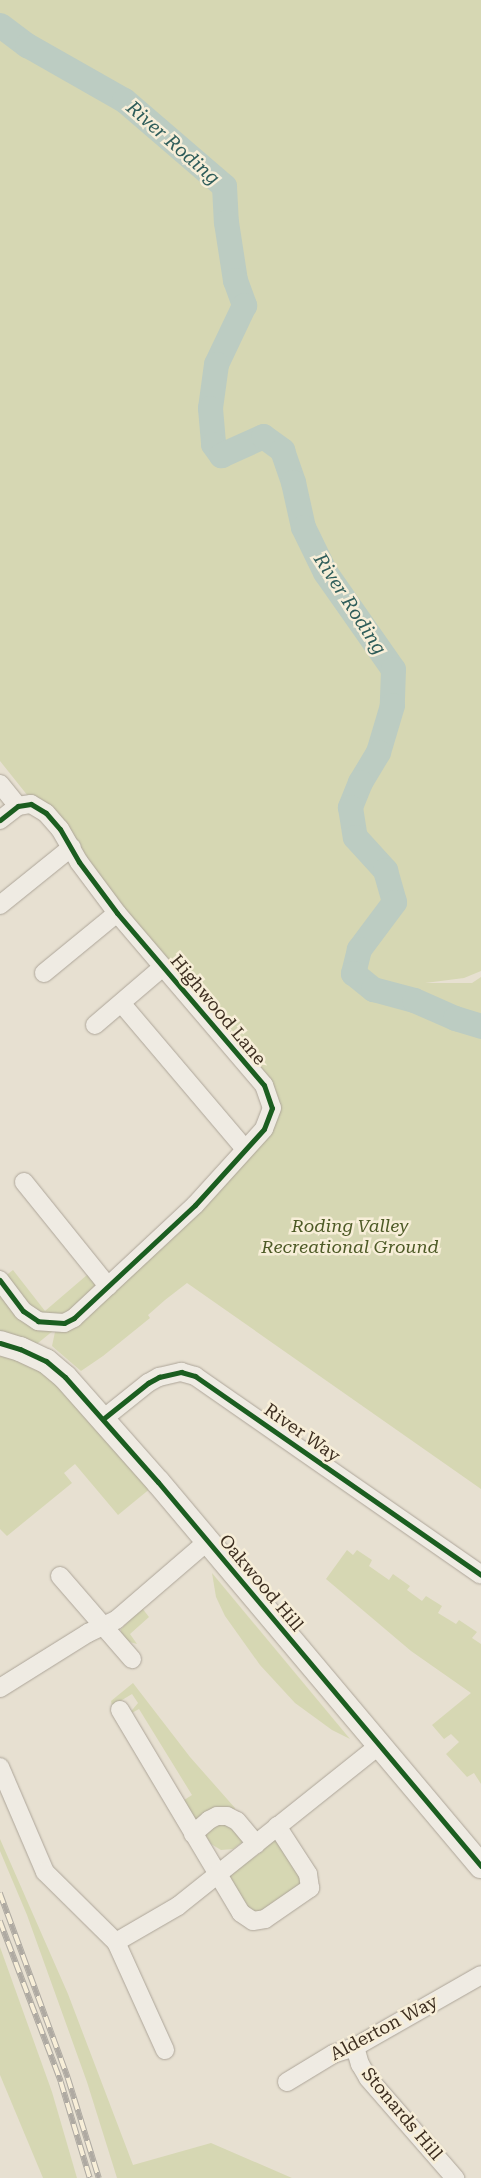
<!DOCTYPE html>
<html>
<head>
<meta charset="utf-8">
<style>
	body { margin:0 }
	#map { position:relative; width:481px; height:2178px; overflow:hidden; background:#e7e0d1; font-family:"Roboto Serif",serif }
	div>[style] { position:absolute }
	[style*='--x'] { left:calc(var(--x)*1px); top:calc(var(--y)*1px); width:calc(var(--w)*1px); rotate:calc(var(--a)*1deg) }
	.green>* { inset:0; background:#d6d7b3 }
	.river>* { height:25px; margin:-12.5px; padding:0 12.5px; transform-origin:12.5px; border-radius:12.5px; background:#bcccc2 }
	.roads { filter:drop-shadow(0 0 1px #ada599) drop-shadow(0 0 1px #ada599) }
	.street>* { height:18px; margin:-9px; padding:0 9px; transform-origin:9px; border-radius:9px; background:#efebe3 }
	.secondary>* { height:24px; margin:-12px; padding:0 12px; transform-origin:12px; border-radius:12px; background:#efebe3 }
	.rail>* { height:5.5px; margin-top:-2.75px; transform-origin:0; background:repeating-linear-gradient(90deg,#f7eed8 0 11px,#afaaa2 0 22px); box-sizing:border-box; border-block:1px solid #afaaa2 }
	.cycleway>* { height:5px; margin:-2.5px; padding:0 2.5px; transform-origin:2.5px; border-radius:2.5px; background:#1b5e20 }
	span { translate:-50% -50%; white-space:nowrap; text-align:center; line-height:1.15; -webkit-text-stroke:5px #f7eed8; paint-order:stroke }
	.street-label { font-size:18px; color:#3d2e20 }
	.park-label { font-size:18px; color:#4d5a26; font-style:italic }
	.water-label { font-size:19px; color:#2f5d5a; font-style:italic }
</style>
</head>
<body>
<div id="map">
	<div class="green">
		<i style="clip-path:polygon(0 0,481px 0,481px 971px,464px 978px,425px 983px,472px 983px,481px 977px,481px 1489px,187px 1283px,165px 1300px,148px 1315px,150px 1318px,103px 1356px,81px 1371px,52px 1346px,55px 1332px,64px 1330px,264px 1138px,272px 1101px,0 761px)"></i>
		<i style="clip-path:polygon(94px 1269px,108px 1286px,27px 1352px,0 1343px,0 1280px,13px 1270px,45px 1311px)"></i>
		<i style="clip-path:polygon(0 1345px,45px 1362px,157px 1483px,118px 1515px,75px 1464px,64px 1473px,72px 1483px,7px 1536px,0 1529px)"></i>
		<i style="clip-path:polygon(347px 1550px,353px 1555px,357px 1550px,372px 1560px,369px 1566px,389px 1580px,393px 1574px,410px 1586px,407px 1590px,422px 1601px,426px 1596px,442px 1606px,438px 1613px,456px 1624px,459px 1620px,477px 1632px,472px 1638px,481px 1644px,481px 1784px,474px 1773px,467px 1777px,446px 1754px,459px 1742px,451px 1734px,444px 1739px,432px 1725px,471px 1693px,411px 1651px,326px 1579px)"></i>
		<i style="clip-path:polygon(212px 1573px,350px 1739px,332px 1730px,295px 1703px,260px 1665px,225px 1616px,216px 1597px)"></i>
		<i style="clip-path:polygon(142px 1608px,149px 1617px,130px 1634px,137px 1644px,126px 1641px,121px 1634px,121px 1629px)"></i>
		<i style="clip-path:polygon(133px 1683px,190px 1757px,235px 1808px,234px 1815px,196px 1821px,181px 1802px,192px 1795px,139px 1709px,128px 1715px,138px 1703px,132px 1694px,112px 1706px,111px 1701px)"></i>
		<i style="clip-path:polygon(213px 1821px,233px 1824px,245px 1840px,233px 1849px,221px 1850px,211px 1844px,202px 1830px)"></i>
		<i style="clip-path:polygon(268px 1838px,279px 1840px,301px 1874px,301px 1882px,297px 1890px,262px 1912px,254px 1912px,245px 1908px,230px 1883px,229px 1874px,243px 1860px,249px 1861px,263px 1851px,262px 1845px)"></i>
		<i style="clip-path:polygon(0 1839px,68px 1994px,133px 2165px,211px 2143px,292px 2178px,117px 2178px,87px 2082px,27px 1915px,0 1851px)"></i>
		<i style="clip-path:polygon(0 1947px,52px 2092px,77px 2178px,43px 2178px,0 2075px)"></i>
	</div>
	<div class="river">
		<i style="--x:0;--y:25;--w:34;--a:37"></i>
		<i style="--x:27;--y:45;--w:112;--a:29.6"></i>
		<i style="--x:124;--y:100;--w:132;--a:40.7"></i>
		<i style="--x:224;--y:186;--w:36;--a:87"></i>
		<i style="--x:226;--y:222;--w:59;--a:81.2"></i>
		<i style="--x:235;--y:280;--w:27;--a:70"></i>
		<i style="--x:244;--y:305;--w:65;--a:115.4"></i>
		<i style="--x:216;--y:364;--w:44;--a:97.8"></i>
		<i style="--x:210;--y:408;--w:36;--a:85"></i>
		<i style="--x:213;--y:444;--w:14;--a:54"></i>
		<i style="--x:221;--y:455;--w:46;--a:-24.3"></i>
		<i style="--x:263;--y:436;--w:24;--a:36"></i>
		<i style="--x:282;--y:450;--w:34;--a:71"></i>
		<i style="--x:293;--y:482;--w:46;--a:77.5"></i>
		<i style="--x:303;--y:527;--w:50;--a:63.9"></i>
		<i style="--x:325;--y:572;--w:118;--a:55"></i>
		<i style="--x:393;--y:669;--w:36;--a:92"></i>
		<i style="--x:392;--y:705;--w:49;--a:106.6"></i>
		<i style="--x:378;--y:752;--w:35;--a:121"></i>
		<i style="--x:360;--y:782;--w:27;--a:112"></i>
		<i style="--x:350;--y:807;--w:30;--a:81"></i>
		<i style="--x:355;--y:837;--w:45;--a:47.7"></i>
		<i style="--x:385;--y:870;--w:33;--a:74"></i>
		<i style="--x:394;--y:902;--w:59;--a:126.7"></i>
		<i style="--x:359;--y:949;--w:25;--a:104"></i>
		<i style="--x:353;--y:973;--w:26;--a:39"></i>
		<i style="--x:373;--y:989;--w:42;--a:15"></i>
		<i style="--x:414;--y:1000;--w:45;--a:23.7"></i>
		<i style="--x:455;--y:1018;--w:27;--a:17"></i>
	</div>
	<div class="roads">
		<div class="street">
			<i style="--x:0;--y:784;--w:28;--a:51"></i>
			<i style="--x:0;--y:820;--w:23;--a:-38"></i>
			<i style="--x:18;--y:806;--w:13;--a:-9"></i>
			<i style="--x:31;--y:804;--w:17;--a:31"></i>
			<i style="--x:46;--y:813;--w:21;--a:49"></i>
			<i style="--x:60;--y:829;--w:38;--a:60"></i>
			<i style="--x:79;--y:862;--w:64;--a:53.3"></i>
			<i style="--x:117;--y:913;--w:226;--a:49.5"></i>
			<i style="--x:264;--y:1085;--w:24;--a:71"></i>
			<i style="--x:272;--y:1108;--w:22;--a:111"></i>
			<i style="--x:264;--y:1129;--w:103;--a:132.2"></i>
			<i style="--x:195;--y:1205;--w:166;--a:137"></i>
			<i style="--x:74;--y:1318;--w:11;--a:153"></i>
			<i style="--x:64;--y:1323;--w:26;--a:-176"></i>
			<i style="--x:38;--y:1321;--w:18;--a:-146"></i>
			<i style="--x:23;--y:1311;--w:39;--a:-127"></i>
			<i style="--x:0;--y:905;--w:92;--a:-38.9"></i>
			<i style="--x:44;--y:973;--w:94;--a:-39.4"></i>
			<i style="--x:122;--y:1004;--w:190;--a:49.7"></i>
			<i style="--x:95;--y:1025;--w:89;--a:-40.5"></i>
			<i style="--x:24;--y:1182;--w:134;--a:51.1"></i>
			<i style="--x:103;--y:1419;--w:58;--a:-38.7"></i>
			<i style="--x:148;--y:1383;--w:13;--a:-29"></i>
			<i style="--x:159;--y:1377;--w:23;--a:-13"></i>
			<i style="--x:181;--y:1372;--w:15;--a:16"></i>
			<i style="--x:195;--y:1376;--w:348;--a:34.8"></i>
			<i style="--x:60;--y:1576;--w:110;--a:49.1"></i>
			<i style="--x:0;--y:1688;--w:104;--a:-32"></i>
			<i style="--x:88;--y:1633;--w:31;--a:-25"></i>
			<i style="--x:116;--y:1620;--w:121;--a:-40.7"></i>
			<i style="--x:120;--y:1710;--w:236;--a:59.2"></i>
			<i style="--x:241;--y:1913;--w:14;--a:34"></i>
			<i style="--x:253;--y:1921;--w:12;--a:-9"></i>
			<i style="--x:265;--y:1919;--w:55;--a:-34.6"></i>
			<i style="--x:310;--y:1888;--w:14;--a:-98"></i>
			<i style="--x:308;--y:1874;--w:57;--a:-122.9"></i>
			<i style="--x:0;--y:1767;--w:114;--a:66.8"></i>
			<i style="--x:45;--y:1872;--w:100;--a:44.6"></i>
			<i style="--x:193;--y:1834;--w:21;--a:-41"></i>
			<i style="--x:209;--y:1820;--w:9;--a:-27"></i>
			<i style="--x:217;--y:1816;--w:10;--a:0"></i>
			<i style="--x:227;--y:1816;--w:11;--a:27"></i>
			<i style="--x:237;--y:1821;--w:30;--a:50"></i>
			<i style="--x:355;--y:2047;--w:18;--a:74"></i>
			<i style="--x:360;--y:2064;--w:16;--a:60"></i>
			<i style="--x:368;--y:2078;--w:133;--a:49"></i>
			<i style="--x:165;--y:2050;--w:119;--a:-114.4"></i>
			<i style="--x:116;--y:1942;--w:72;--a:-30.1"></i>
			<i style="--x:178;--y:1906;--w:258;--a:-38.6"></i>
			<i style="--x:287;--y:2082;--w:54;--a:-31.3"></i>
			<i style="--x:333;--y:2054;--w:23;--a:-18"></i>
			<i style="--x:355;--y:2047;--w:145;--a:-29.7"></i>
		</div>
		<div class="secondary">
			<i style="--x:0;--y:1343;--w:21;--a:17"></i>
			<i style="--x:20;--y:1349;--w:29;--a:25"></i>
			<i style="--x:46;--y:1361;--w:25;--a:40"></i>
			<i style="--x:65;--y:1377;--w:140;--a:48.5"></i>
			<i style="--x:158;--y:1482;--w:502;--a:49.93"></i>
		</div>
	</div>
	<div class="rail">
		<i style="--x:0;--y:1893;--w:197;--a:69.8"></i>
		<i style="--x:68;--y:2078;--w:105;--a:72.8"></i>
		<i style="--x:0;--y:1921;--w:172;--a:69.2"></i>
		<i style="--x:61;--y:2082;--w:100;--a:73.2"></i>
	</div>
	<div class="cycleway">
		<i style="--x:0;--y:820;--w:23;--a:-38"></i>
		<i style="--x:18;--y:806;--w:13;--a:-9"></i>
		<i style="--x:31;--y:804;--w:17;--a:31"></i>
		<i style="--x:46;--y:813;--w:21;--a:49"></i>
		<i style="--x:60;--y:829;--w:38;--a:60"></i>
		<i style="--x:79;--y:862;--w:64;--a:53.3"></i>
		<i style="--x:117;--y:913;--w:226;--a:49.5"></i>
		<i style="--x:264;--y:1085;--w:24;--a:71"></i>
		<i style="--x:272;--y:1108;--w:22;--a:111"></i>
		<i style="--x:264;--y:1129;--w:103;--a:132.2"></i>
		<i style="--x:195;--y:1205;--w:166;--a:137"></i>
		<i style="--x:74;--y:1318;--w:11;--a:153"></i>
		<i style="--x:64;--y:1323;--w:26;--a:-176"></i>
		<i style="--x:38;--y:1321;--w:18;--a:-146"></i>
		<i style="--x:23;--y:1311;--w:39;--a:-127"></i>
		<i style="--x:0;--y:1343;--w:21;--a:17"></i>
		<i style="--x:20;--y:1349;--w:29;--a:25"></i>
		<i style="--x:46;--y:1361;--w:25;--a:40"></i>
		<i style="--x:65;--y:1377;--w:140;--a:48.5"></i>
		<i style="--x:158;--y:1482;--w:502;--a:49.93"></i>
		<i style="--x:103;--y:1419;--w:58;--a:-38.7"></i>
		<i style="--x:148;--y:1383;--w:13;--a:-29"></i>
		<i style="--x:159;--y:1377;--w:23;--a:-13"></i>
		<i style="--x:181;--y:1372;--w:15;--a:16"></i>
		<i style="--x:195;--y:1376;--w:348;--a:34.8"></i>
	</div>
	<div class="street-label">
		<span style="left:218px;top:1010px;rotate:50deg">Highwood Lane</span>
		<span style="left:302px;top:1433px;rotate:35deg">River Way</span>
		<span style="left:261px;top:1583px;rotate:50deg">Oakwood Hill</span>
		<span style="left:384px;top:2028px;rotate:-28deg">Alderton Way</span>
		<span style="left:402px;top:2114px;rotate:50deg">Stonards Hill</span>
	</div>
	<div class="park-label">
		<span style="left:350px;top:1237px">Roding Valley<br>Recreational Ground</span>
	</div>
	<div class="water-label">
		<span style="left:173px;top:143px;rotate:41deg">River Roding</span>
		<span style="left:350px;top:604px;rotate:57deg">River Roding</span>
	</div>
</div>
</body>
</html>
